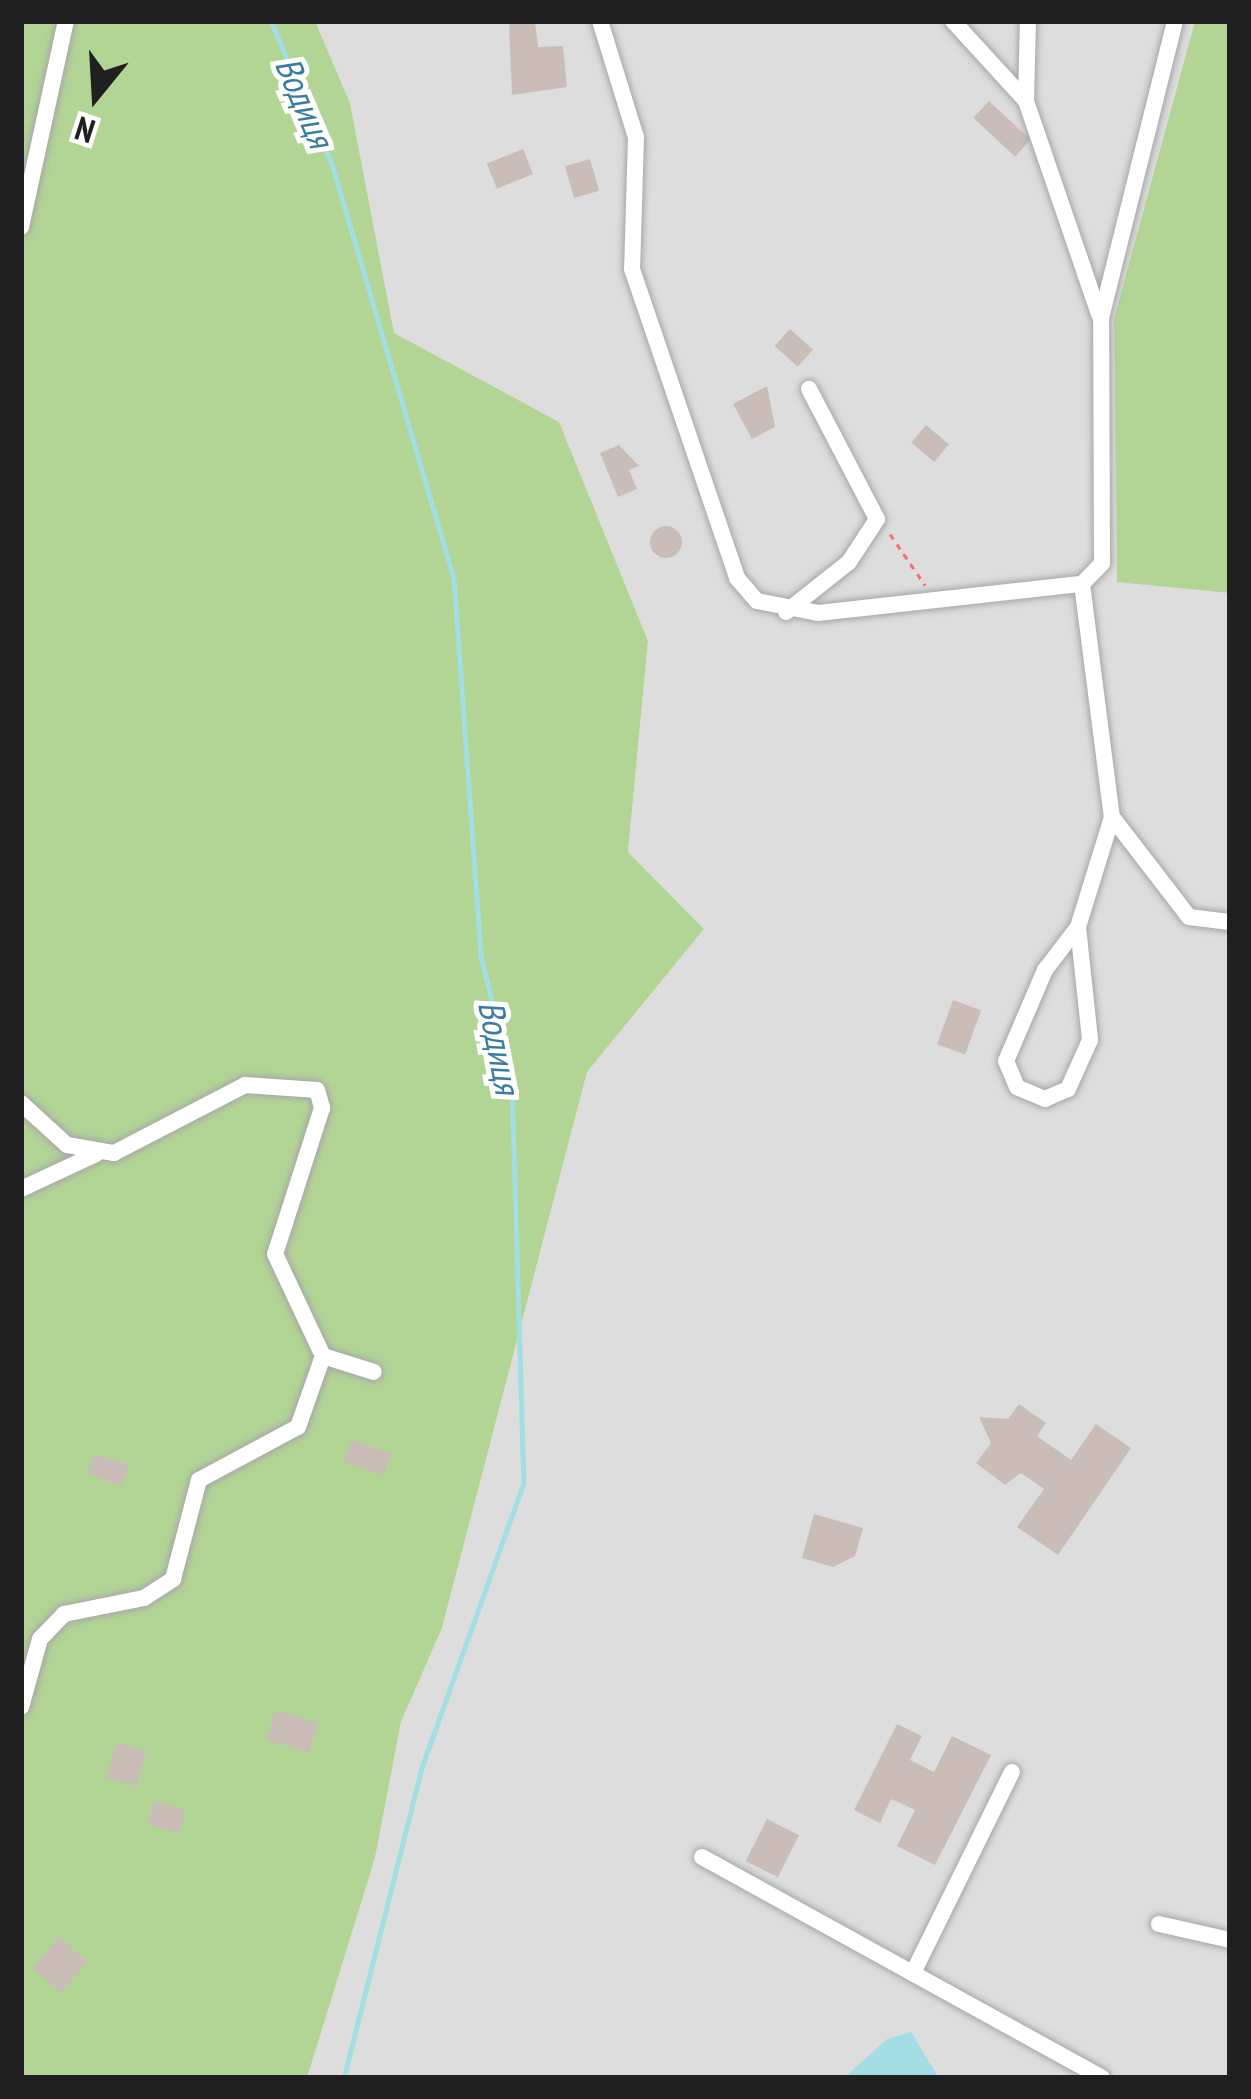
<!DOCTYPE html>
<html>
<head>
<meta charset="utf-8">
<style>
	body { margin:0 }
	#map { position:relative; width:1251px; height:2099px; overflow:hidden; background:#f1ece5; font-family:"PT Sans Narrow",sans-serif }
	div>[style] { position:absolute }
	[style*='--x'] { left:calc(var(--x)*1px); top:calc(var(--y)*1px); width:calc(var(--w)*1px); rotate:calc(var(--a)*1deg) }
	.residential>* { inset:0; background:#dedddd }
	.forest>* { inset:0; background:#b2d596 }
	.water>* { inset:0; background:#a2dee3 }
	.stream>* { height:4.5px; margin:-2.25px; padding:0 2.25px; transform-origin:2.25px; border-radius:2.25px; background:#a2dee3 }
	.building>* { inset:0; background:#cabdb8; transform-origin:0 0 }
	.round { border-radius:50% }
	.path>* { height:3px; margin-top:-1.5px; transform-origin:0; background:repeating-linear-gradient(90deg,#ff6970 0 6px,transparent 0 12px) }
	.roads { filter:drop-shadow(0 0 3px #a7a7a7) drop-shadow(0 0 3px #a7a7a7) }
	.minor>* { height:16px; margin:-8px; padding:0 8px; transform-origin:8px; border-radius:8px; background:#fff }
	span { translate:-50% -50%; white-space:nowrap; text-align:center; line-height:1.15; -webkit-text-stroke:10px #fff; paint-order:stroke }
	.water-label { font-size:36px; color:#3b7da1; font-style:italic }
	.frame { position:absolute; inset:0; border:24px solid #202020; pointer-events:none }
	.north { position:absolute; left:36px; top:36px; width:120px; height:120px; -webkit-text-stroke:9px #fff; paint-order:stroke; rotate:198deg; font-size:33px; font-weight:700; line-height:48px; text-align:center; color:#202020 }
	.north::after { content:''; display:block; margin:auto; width:42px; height:54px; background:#202020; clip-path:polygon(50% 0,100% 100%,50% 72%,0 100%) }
</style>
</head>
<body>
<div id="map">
	<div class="residential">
		<i style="clip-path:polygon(315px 21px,1195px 21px,1114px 319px,1117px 581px,1230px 593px,1230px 2078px,307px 2078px,375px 1858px,401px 1722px,442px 1628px,587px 1072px,704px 929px,628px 852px,648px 641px,559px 423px,394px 333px,350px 103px)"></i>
	</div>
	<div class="forest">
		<i style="clip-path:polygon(21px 21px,315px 21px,350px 103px,394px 333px,559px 422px,648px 641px,628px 852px,704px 929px,587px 1072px,442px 1628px,401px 1722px,375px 1858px,307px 2078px,21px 2078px)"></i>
		<i style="clip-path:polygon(1195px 21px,1230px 21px,1230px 593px,1117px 582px,1114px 319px)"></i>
	</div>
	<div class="water">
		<i style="clip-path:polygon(911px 2032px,939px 2078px,844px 2078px,887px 2039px)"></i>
	</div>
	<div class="stream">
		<i style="--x:271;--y:21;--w:155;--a:66.9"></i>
		<i style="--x:332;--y:164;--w:432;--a:73.6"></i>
		<i style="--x:454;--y:578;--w:379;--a:85.9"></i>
		<i style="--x:481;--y:956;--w:130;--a:76.2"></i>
		<i style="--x:512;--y:1082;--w:401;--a:88.3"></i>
		<i style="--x:524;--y:1483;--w:303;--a:109.7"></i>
		<i style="--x:422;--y:1768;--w:320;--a:104.1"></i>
	</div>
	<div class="building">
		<i style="clip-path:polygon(535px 21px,538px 47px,563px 46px,567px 87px,512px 95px,509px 24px)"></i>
		<i style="left:989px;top:101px;width:57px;height:23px;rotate:43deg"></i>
		<i style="left:523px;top:149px;width:27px;height:39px;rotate:68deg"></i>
		<i style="left:590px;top:159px;width:33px;height:26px;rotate:74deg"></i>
		<i style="left:790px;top:329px;width:31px;height:23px;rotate:42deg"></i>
		<i style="clip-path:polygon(767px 386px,775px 427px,752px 439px,733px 404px)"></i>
		<i style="left:926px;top:425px;width:30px;height:23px;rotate:40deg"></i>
		<i style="clip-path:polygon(619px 445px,639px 466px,629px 470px,637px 489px,618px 497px,600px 453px)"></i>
		<i class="round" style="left:650px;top:526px;width:32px;height:32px"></i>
		<i style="left:953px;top:1000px;width:30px;height:47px;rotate:20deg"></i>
		<i style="clip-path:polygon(1019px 1404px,1046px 1423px,1037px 1436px,1071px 1460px,1096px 1424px,1131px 1448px,1058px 1555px,1017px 1527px,1044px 1489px,1021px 1473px,1005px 1485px,976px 1463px,991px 1443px,979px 1417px,1008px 1419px)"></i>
		<i style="left:351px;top:1440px;width:42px;height:23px;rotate:18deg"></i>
		<i style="left:94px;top:1453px;width:37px;height:22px;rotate:19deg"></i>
		<i style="clip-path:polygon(814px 1514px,863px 1528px,855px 1556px,833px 1567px,802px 1558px)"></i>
		<i style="left:275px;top:1710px;width:45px;height:31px;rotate:17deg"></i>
		<i style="clip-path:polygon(897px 1724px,922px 1736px,910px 1760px,934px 1772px,952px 1736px,991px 1755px,935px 1865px,897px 1846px,915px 1810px,891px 1799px,880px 1823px,854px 1810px)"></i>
		<i style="left:117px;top:1742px;width:31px;height:37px;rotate:17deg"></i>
		<i style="left:154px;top:1801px;width:33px;height:24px;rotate:16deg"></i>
		<i style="left:767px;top:1819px;width:36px;height:47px;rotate:27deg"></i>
		<i style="left:59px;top:1937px;width:38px;height:41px;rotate:41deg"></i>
	</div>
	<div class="path">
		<i style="--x:890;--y:534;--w:62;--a:55.5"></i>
	</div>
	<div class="roads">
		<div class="minor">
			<i style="--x:600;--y:21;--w:121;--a:72.8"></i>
			<i style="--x:636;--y:137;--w:132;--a:91.7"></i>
			<i style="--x:632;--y:269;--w:326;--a:71.2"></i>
			<i style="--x:737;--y:578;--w:30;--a:49"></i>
			<i style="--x:757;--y:601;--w:62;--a:11.1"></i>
			<i style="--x:818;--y:613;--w:266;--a:-6.3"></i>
			<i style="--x:1082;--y:584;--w:29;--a:-46"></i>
			<i style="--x:1102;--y:563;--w:245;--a:-90.2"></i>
			<i style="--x:1101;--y:318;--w:306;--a:-76"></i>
			<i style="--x:953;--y:21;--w:108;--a:47.6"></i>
			<i style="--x:1026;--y:101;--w:225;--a:71.1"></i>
			<i style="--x:1026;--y:101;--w:80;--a:-88.6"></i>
			<i style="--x:21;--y:227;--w:211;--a:-77.7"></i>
			<i style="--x:1082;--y:584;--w:235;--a:82.7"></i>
			<i style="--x:1112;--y:817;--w:126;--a:52.4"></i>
			<i style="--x:1189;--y:917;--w:41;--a:7"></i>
			<i style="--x:786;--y:612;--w:80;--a:-38.4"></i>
			<i style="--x:849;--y:562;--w:51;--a:-56.9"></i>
			<i style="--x:877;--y:519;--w:147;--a:-117.6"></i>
			<i style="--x:1078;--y:927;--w:114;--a:83.9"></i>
			<i style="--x:1090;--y:1040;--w:54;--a:114.2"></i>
			<i style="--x:1068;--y:1089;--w:25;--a:157"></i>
			<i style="--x:1045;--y:1099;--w:30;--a:-157"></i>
			<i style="--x:1017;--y:1087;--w:28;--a:-113"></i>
			<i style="--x:1006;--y:1061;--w:99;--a:-66.8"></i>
			<i style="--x:1045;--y:970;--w:54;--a:-52.5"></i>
			<i style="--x:1078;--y:927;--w:115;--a:-72.8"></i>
			<i style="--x:21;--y:1103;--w:62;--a:42.4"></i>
			<i style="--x:67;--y:1145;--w:48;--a:9.7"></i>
			<i style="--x:114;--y:1153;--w:148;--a:-27.4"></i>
			<i style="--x:245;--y:1085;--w:72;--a:4"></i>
			<i style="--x:317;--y:1090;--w:19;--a:74"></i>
			<i style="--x:322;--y:1108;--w:153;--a:107.8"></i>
			<i style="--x:275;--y:1254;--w:113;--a:64.8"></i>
			<i style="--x:323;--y:1356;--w:53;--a:17.4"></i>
			<i style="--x:21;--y:1189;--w:83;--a:-25"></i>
			<i style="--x:21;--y:1707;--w:71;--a:-74.4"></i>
			<i style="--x:40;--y:1639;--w:35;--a:-46"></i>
			<i style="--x:64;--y:1614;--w:82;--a:-11.3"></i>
			<i style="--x:144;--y:1598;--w:35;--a:-33"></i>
			<i style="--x:173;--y:1579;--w:102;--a:-75.3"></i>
			<i style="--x:199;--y:1480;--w:112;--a:-28.2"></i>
			<i style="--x:298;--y:1427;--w:75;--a:-70.6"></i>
			<i style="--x:702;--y:1857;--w:457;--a:28.9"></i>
			<i style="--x:1159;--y:1924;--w:73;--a:12.7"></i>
			<i style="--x:913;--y:1973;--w:224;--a:-63.8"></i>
		</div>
	</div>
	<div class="water-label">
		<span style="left:305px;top:102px;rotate:67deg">Водиця</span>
		<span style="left:500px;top:1047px;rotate:79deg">Водиця</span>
	</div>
	<div class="frame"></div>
	<div class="north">N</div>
</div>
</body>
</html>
